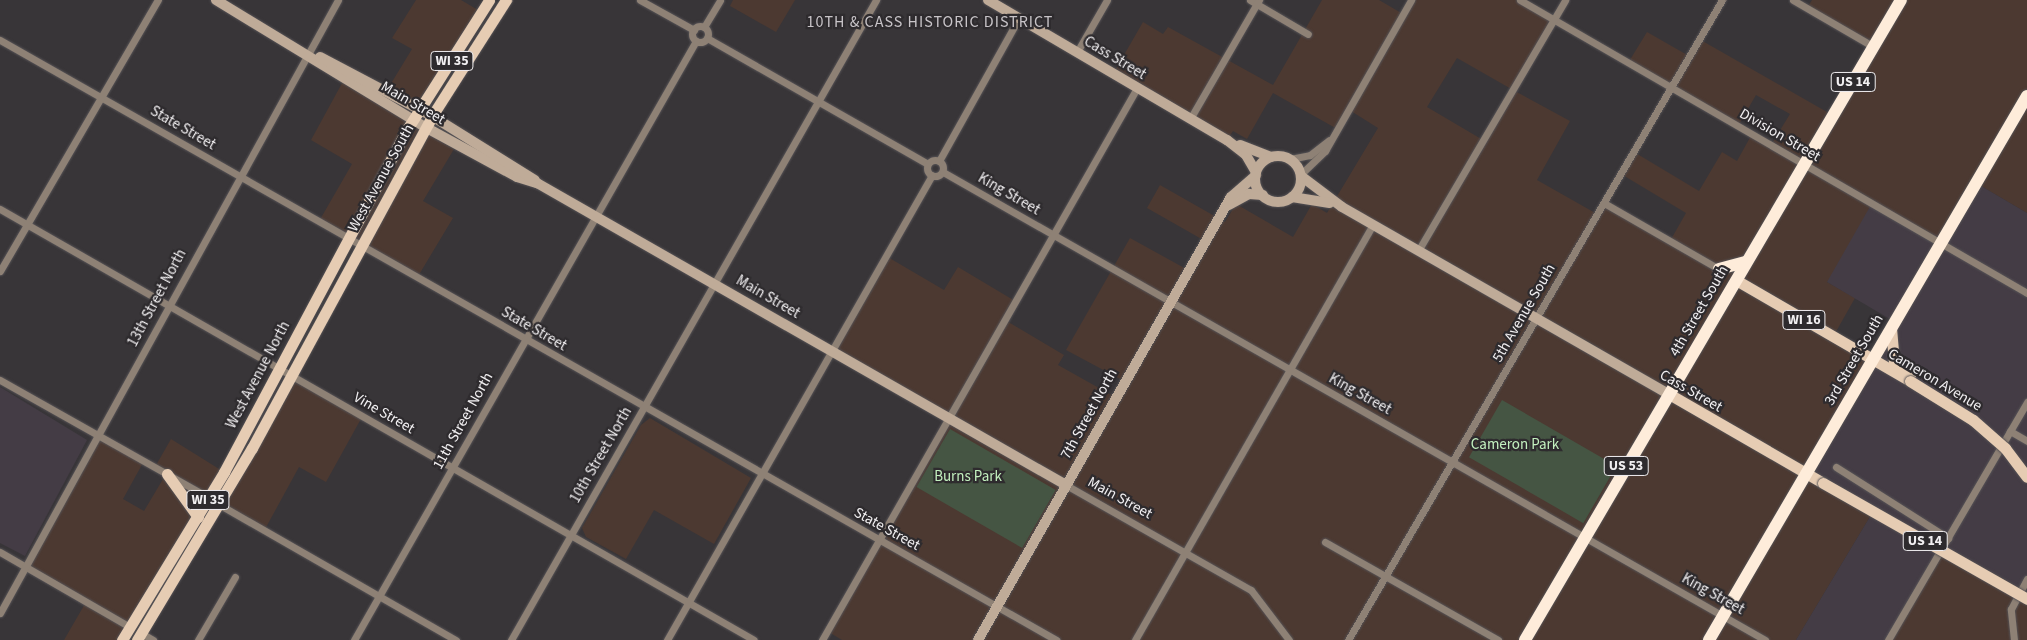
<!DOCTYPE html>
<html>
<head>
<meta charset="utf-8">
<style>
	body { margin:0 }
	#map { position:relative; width:2027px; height:640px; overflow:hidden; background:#383538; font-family:"Source Sans 3",sans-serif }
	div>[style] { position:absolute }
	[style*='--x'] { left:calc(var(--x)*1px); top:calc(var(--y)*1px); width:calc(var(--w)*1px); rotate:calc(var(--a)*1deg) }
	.commercial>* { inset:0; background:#4c3931 }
	.built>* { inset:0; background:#443c45 }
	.green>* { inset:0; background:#455543; transform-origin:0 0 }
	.roads { filter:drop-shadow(0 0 1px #565356) drop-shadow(0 0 1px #565356) }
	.street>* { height:7px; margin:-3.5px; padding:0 3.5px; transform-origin:3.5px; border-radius:3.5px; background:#8e8175 }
	.street>.ring { margin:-3.5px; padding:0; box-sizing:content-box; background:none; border:7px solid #8e8175; border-radius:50% }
	.secondary>* { height:10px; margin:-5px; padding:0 5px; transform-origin:5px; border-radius:5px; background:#bfab98 }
	.secondary>.ring { margin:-5px; padding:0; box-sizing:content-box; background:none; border:10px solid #bfab98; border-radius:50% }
	.primary>* { height:11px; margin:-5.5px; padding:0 5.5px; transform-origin:5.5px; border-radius:5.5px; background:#e6ccb3 }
	.highway>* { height:12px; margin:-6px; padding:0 6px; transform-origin:6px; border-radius:6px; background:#feecda }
	.bridges { filter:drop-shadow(0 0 1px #565356) drop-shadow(0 0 1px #565356) }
	.primary-bridge>* { height:11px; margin:-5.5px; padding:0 5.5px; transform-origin:5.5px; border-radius:5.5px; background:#e6ccb3 }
	span { translate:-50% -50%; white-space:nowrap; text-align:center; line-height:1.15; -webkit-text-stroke:4.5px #2e2b2e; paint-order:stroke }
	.shield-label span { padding:1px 4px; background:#2e2b2e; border:1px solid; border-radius:4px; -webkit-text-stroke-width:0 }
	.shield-label { font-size:14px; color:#f1eff1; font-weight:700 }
	.street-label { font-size:15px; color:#f1eff1 }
	.park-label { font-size:15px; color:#c3f1bf }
	.neighbourhood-label { font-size:16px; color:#c8c4c8; letter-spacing:1px }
</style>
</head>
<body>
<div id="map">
	<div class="commercial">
		<i style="clip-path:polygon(416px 0,461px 0,478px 10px,406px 122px,454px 149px,423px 201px,453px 218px,417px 278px,318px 223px,352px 164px,311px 140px,347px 74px,384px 95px,412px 49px,392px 38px)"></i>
		<i style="clip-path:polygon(733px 0,795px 0,776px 32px,730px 6px)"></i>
		<i style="clip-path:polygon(evenodd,1322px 0,1379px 0,1403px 14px,1411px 0,1520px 0,1554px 20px,1513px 90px,1570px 121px,1537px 180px,1597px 214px,1604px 203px,1670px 241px,1686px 213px,1621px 174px,1634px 152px,1699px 191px,1722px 152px,1737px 161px,1752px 134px,1771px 145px,1790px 114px,1756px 95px,1738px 126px,1628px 63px,1647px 32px,1689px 56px,1699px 39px,1834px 116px,1874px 47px,1807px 8px,1812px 0,2027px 0,2027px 213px,1976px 183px,1941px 243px,1827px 282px,1855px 298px,1833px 337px,1873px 360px,1874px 510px,1796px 640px,842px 640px,827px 631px,949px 418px,832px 351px,886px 256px,944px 290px,958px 267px,1015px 301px,1005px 320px,1064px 355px,1058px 365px,1115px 397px,1124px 381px,1066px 350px,1130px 238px,1188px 270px,1205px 241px,1147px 208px,1160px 185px,1225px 222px,1236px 204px,1293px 237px,1312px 204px,1327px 213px,1378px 128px,1351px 111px,1339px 130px,1273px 93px,1247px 139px,1233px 131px,1227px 140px,1113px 74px,1143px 22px,1163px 34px,1168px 27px,1273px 85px,1322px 0,1457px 58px,1513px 90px,1483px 140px,1427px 107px,1457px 58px)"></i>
		<i style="clip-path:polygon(290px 375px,362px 417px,326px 482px,299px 467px,264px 531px,220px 505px)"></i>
		<i style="clip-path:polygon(650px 418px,751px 478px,714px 544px,654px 510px,626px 559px,586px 537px,582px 528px,641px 425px)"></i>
		<i style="clip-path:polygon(98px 436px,144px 461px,123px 499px,144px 511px,166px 474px,155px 467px,171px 439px,224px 472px,123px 640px,64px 640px,86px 602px,26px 567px)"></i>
		<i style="clip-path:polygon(1943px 545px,2027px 592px,2027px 640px,1888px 640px)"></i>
	</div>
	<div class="built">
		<i style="clip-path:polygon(1976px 183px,2027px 213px,2027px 592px,1943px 545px,1888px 640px,1796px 640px,1874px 510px,1808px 475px,1895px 322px,1827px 282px,1872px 203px,1941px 243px)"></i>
		<i style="clip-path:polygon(0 387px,87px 440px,25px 556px,0 543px)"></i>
	</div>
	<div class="green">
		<i style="left:1502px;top:400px;width:132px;height:66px;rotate:30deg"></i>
		<i style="left:950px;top:429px;width:122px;height:67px;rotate:30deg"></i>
	</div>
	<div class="roads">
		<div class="street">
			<i style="--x:640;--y:0;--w:62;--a:29.1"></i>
			<i style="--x:1250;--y:0;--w:67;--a:30.4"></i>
			<i style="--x:1520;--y:0;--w:586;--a:30.02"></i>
			<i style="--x:1793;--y:0;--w:94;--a:30.1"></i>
			<i class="ring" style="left:692px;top:26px;width:9px;height:9px"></i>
			<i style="--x:704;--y:27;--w:31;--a:-59"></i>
			<i style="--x:707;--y:38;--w:254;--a:29.7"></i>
			<i style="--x:0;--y:40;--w:1215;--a:29.6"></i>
			<i style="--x:1077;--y:52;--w:60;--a:-60"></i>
			<i style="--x:1190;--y:119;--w:138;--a:-59.9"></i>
			<i style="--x:1290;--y:159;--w:20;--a:-11"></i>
			<i style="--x:1310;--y:155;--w:24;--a:-38"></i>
			<i class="ring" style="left:927px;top:160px;width:9px;height:9px"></i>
			<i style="--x:939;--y:161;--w:164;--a:-60.8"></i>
			<i style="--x:943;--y:172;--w:946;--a:29.65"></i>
			<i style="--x:1300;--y:175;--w:35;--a:-44"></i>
			<i style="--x:1325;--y:151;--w:174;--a:-60.3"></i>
			<i style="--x:1604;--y:203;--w:133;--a:29.9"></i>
			<i style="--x:0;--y:209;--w:868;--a:29.75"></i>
			<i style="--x:1418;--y:251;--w:291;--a:-59.6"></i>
			<i style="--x:0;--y:271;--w:314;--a:-59.8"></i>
			<i style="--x:0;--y:380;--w:240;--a:29.4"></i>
			<i style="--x:2010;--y:431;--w:20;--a:30"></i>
			<i style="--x:1836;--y:467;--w:133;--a:32.4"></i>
			<i style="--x:1066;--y:485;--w:213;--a:29.6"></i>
			<i style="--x:1251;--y:590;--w:63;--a:52.8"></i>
			<i style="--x:220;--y:505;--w:272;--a:29.8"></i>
			<i style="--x:1325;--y:542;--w:199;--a:29.5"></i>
			<i style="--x:0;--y:552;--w:150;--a:30"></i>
			<i style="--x:0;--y:613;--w:700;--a:-61.13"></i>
			<i style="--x:141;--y:633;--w:14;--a:30"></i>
			<i style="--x:198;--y:640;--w:73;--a:-59.6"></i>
			<i style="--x:354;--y:640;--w:690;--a:-60.28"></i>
			<i style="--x:511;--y:640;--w:737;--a:-60.3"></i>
			<i style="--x:667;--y:640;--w:535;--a:-60.32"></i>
			<i style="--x:822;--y:640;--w:636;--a:-60.29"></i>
			<i style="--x:1135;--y:640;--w:479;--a:-60.2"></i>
			<i style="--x:1348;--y:640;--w:741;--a:-59.7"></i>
			<i style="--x:1888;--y:640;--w:276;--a:-59.7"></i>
			<i style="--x:2014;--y:640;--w:31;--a:-96"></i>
			<i style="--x:2011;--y:609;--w:34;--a:-62"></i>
		</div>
		<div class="secondary">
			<i style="--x:216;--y:0;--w:245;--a:31.3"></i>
			<i style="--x:425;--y:127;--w:105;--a:28.5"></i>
			<i style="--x:517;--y:177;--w:21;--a:17"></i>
			<i style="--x:537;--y:183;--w:609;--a:29.72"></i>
			<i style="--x:988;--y:0;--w:277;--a:30.4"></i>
			<i style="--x:1227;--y:140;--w:24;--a:38"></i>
			<i style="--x:1246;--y:155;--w:20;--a:60"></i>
			<i style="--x:320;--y:57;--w:127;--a:27.8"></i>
			<i style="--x:432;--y:116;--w:121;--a:31.9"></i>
			<i style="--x:1240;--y:145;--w:33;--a:21"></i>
			<i class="ring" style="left:1255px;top:156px;width:36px;height:36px"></i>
			<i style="--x:1301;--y:176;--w:51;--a:37.1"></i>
			<i style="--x:1342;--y:207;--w:377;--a:29.8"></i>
			<i style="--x:1292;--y:197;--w:38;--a:9"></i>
			<i style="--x:1229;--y:205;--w:23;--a:-29"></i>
			<i style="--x:1249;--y:194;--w:14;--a:4"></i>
			<i style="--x:978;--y:640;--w:510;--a:-60.27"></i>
			<i style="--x:1231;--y:197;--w:33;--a:-41"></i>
		</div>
		<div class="primary">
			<i style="--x:1736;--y:280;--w:201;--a:30.1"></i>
			<i style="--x:1891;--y:328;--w:33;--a:85"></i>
			<i style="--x:1894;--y:361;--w:21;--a:39"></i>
			<i style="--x:1669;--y:394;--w:178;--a:30"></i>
			<i style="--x:167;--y:474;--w:53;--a:54.2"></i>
			<i style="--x:122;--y:640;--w:197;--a:-58.7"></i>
			<i style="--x:224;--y:472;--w:387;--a:-61.9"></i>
			<i style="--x:406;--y:131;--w:155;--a:-57.6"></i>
			<i style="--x:137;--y:640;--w:224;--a:-59.1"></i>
			<i style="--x:252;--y:448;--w:378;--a:-61.5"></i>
			<i style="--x:432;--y:116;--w:138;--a:-57.5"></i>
		</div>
		<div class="highway">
			<i style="--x:1719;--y:269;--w:28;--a:-15"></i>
			<i style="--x:1525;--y:640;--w:742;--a:-59.57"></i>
			<i style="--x:1709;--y:640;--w:630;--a:-59.69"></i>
		</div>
	</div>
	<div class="bridges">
		<div class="primary-bridge">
			<i style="--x:1910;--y:381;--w:74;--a:31.8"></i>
			<i style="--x:1973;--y:420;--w:43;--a:41.2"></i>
			<i style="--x:2005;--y:448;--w:36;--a:53"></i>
			<i style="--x:1823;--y:483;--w:235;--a:29.6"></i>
		</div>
	</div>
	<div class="shield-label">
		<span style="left:452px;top:61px">WI 35</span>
		<span style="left:1853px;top:82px">US 14</span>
		<span style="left:1804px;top:320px">WI 16</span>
		<span style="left:1626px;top:466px">US 53</span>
		<span style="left:208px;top:500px">WI 35</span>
		<span style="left:1925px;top:541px">US 14</span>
	</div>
	<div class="street-label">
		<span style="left:1115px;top:58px;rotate:31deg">Cass Street</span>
		<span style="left:413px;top:103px;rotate:30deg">Main Street</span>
		<span style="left:183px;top:128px;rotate:30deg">State Street</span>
		<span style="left:1780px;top:135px;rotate:30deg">Division Street</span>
		<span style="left:381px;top:178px;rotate:-61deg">West Avenue South</span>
		<span style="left:1009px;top:194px;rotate:30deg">King Street</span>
		<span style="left:768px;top:297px;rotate:30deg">Main Street</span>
		<span style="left:157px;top:298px;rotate:-62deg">13th Street North</span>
		<span style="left:1699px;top:311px;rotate:-60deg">4th Street South</span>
		<span style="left:1524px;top:313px;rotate:-60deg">5th Avenue South</span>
		<span style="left:534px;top:329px;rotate:30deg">State Street</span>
		<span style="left:1854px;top:360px;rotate:-60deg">3rd Street South</span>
		<span style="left:258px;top:375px;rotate:-62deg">West Avenue North</span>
		<span style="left:1935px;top:380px;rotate:31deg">Cameron Avenue</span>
		<span style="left:1691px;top:391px;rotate:30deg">Cass Street</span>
		<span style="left:1360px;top:394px;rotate:29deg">King Street</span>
		<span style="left:384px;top:413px;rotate:30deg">Vine Street</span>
		<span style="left:1089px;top:414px;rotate:-61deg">7th Street North</span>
		<span style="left:463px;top:421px;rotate:-61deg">11th Street North</span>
		<span style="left:601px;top:455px;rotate:-60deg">10th Street North</span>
		<span style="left:1120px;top:498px;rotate:29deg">Main Street</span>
		<span style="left:887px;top:529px;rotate:29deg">State Street</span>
		<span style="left:1713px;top:594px;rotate:29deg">King Street</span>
	</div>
	<div class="park-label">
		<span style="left:1515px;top:445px">Cameron Park</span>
		<span style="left:968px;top:477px">Burns Park</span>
	</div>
	<div class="neighbourhood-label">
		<span style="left:930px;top:22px">10TH &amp; CASS HISTORIC DISTRICT</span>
	</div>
</div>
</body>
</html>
